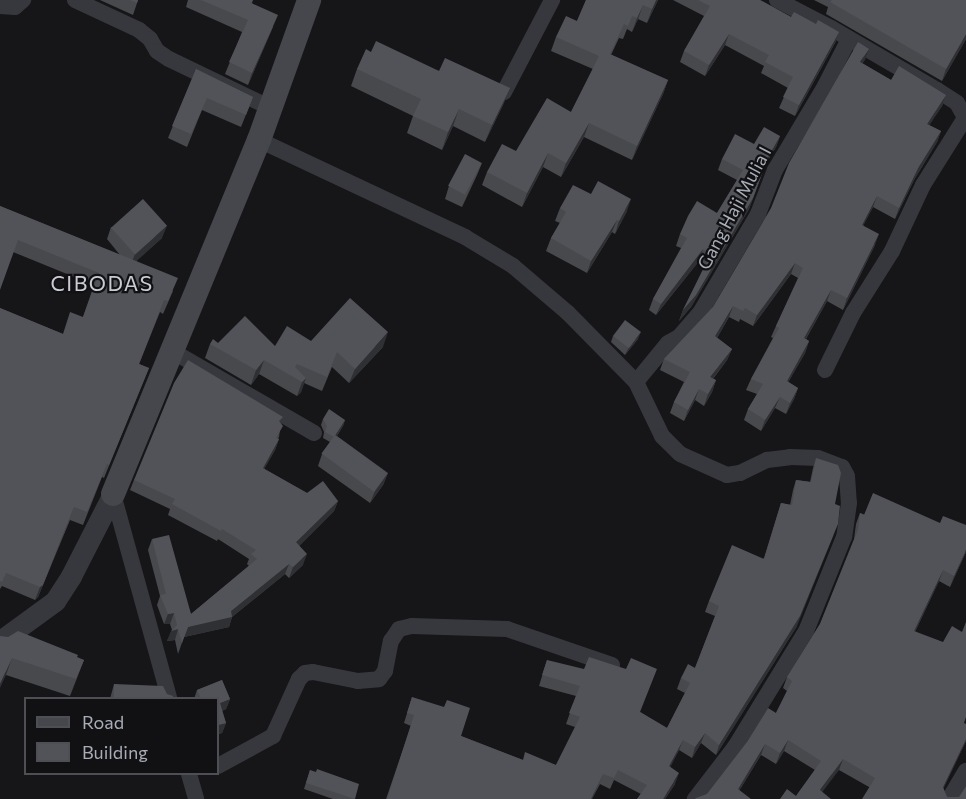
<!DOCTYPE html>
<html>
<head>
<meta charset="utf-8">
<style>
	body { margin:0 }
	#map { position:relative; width:966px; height:799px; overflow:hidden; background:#161618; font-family:Commissioner,sans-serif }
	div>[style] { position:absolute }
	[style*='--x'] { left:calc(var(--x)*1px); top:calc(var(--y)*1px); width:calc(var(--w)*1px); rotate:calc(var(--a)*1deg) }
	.minor>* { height:16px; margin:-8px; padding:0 8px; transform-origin:8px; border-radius:8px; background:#37383d }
	.tertiary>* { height:21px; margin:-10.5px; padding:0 10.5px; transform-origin:10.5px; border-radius:10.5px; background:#37383d }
	.secondary>* { height:24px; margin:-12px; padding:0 12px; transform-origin:12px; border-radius:12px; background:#45474d }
	.wall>* { inset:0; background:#47494d }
	.shaded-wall>* { inset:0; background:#2f3033 }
	.building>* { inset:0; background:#525359; transform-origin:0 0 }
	span { translate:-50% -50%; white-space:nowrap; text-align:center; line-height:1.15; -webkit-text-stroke:4.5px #111113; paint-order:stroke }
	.street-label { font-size:18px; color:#a8adb8 }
	.quarter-label { font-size:21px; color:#c9ccd4; letter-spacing:1.5px }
	.legend { position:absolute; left:24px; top:697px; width:195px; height:78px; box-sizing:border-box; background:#111113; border:2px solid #4d4f55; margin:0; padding:8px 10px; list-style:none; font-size:18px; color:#a8adb8 }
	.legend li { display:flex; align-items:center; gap:12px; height:30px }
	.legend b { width:30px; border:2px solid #4d4f55 }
</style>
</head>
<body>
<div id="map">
	<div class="minor">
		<i style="--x:75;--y:0;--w:71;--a:25.1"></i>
		<i style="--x:139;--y:30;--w:14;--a:39"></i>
		<i style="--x:150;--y:39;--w:14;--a:60"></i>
		<i style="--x:157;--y:51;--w:14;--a:34"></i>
		<i style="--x:169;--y:59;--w:113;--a:25.7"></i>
		<i style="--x:777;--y:0;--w:61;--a:27.4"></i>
		<i style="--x:831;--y:28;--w:123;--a:30.3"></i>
		<i style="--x:937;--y:90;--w:24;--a:33"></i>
		<i style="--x:957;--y:103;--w:18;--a:61"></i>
		<i style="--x:0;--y:6;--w:15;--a:4"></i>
		<i style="--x:15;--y:7;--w:11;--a:-41"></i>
		<i style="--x:504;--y:92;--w:104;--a:-62.4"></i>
		<i style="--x:259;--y:140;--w:228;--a:25.2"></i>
		<i style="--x:465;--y:237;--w:56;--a:31.1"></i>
		<i style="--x:513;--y:266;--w:72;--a:40.5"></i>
		<i style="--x:568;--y:313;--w:97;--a:45.4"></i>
		<i style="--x:636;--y:382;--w:60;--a:64.3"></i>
		<i style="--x:662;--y:436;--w:25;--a:45"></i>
		<i style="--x:680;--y:454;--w:51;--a:24.1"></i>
		<i style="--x:727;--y:475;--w:13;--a:-9"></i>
		<i style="--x:740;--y:473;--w:30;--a:-26"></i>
		<i style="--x:767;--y:460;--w:23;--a:-7"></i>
		<i style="--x:790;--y:457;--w:28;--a:2"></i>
		<i style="--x:818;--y:458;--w:26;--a:21"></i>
		<i style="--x:842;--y:467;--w:10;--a:61"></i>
		<i style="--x:847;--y:476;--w:27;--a:86"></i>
		<i style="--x:849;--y:503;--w:34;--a:98"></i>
		<i style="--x:844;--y:537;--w:101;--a:112"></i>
		<i style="--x:806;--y:631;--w:136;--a:121.5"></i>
		<i style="--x:735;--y:747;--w:66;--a:127.6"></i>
		<i style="--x:172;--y:351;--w:164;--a:30"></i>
		<i style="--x:825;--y:370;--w:64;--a:-63.8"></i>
		<i style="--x:853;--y:313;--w:73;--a:-57.8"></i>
		<i style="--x:892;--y:251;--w:73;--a:-64.8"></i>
		<i style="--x:923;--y:185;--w:79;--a:-57.9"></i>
		<i style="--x:636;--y:382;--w:50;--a:-50.6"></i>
		<i style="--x:668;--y:343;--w:13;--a:-29"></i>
		<i style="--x:679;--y:337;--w:32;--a:-49"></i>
		<i style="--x:700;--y:313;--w:115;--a:-59.6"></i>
		<i style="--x:758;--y:214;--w:47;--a:-68.9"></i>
		<i style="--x:775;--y:170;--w:98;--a:-59.2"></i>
		<i style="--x:825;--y:86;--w:53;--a:-62.9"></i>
		<i style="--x:113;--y:494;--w:212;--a:74.6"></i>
		<i style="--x:218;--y:766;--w:63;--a:-28.6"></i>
		<i style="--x:273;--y:736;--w:63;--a:-65.5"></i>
		<i style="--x:299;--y:679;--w:8;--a:-45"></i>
		<i style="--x:305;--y:673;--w:8;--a:-7"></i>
		<i style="--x:313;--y:672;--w:46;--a:11.3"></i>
		<i style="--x:358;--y:681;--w:21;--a:-5"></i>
		<i style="--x:379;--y:679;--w:10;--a:-53"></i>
		<i style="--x:385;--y:671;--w:31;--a:-79"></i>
		<i style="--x:391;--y:641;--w:14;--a:-56"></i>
		<i style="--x:399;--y:629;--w:13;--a:-13"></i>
		<i style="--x:412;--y:626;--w:95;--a:1.8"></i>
		<i style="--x:507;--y:629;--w:111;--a:18.9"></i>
		<i style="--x:189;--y:774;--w:26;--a:74"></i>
		<i style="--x:949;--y:799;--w:33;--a:-59"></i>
	</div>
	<div class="tertiary">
		<i style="--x:0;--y:641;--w:68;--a:-36"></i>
		<i style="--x:55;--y:601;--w:30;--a:-57"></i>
		<i style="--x:71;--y:576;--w:92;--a:-62.9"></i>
	</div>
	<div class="secondary">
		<i style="--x:113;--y:494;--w:383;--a:-67.6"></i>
		<i style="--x:259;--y:140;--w:149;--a:-70.3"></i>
	</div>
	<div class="wall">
		<i style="clip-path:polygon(100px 0,138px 0,133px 15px)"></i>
		<i style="clip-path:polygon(188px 0,253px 0,252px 3px,273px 27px,248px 85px,225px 74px,242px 32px,186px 7px)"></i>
		<i style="clip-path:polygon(586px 0,658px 0,647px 23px,638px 19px,632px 32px,627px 29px,623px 39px,619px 38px,611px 55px,668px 80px,663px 94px,632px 160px,584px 137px,561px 177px,543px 167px,522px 207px,482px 185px,487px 172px,571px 112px,593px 69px,551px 51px,556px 37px,577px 21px)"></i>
		<i style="clip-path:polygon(673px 0,760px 0,791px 17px,839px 32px,835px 43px,795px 116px,779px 108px,788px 88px,761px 73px,764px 66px,725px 45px,705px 76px,680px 62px,684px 51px,704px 16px)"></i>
		<i style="clip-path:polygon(814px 0,966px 0,966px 39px,942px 81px,826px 14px,828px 7px)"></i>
		<i style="clip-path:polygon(869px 49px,862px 63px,891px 80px,946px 95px,942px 106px,929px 125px,941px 131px,937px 142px,914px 180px,895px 219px,873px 207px,863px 225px,875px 245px,843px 310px,827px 301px,806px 339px,809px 341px,805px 353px,788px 382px,798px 388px,794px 399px,786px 414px,775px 408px,761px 431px,744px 420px,748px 409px,757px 394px,746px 390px,751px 379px,773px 338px,771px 337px,776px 326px,798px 278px,791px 274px,753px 326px,740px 319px,739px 322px,729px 317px,717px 338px,732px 349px,727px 360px,713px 379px,716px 380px,712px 392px,704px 406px,695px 400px,684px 421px,670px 413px,674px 402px,684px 382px,660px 370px,664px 359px,713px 307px)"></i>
		<i style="clip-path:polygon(371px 52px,439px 71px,510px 88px,503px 105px,485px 142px,453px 126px,442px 150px,407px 133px,413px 116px,351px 86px,357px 69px)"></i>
		<i style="clip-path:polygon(196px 69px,253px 97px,241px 127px,202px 110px,187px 147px,168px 138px)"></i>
		<i style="clip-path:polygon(780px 136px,776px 147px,765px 166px,749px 209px,691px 307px,679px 321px,683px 310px,705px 265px,699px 261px,656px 315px,649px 310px,653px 299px,681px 248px,676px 246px,680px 234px,717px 213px,737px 180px,718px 170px,722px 159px,754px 144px)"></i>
		<i style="clip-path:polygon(482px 163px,477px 175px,462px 207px,445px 199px,449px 186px)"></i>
		<i style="clip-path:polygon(591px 194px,627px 211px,615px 234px,612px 232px,587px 273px,546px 251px,551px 238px,560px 223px,555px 221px,560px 208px)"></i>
		<i style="clip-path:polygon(0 206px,120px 255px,107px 239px,111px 227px,162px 238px,136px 261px,173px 291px,163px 314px,160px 312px,139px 364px,149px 368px,104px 478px,102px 477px,83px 525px,70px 520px,38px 597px,35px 600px,2px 586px,0 589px,0 308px,63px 334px,83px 317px,94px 285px,13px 252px)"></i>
		<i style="clip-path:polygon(613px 336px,638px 339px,625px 355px,611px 342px)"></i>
		<i style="clip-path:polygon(311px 341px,383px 347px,349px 383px,332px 367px,322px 391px,304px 383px,301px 392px,297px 396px,259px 374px,251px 385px,205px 358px,210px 344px,218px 343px,275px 346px)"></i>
		<i style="clip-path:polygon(323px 419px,345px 420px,343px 426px,337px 436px,388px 473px,383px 485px,370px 503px,318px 466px,322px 454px,330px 442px,323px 438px,324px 432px,321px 425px)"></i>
		<i style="clip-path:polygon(281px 423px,279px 437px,278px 439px,279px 439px,275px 450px,264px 469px,307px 493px,338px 501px,334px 511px,299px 546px,303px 565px,289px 578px,285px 574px,232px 617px,229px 627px,184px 637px,178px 654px,175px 640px,167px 641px,172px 630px,170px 624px,164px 624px,157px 605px,160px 596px,148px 550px,152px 539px,191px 614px,249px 566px,247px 564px,249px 559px,218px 539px,217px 541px,168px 515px,170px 509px,130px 490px,134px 480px)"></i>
		<i style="clip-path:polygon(816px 458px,797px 626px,716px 755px,701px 743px,692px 758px,679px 750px,670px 767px,675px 784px,665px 799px,637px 799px,641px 794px,614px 780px,610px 789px,600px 784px,592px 799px,386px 799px,411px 726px,404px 723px,412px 697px,461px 736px,523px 760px,556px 765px,575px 727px,566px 724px,576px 696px,539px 686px,547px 660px,640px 712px,667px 728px,685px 693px,677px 689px,681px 678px,695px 668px,715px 616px,705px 612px,709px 601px,764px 558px,781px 503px,790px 505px,793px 490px,796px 480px,810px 482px,813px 468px)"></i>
		<i style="clip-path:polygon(860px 513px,966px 552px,950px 587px,939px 581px,915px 632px,964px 723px,966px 741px,943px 789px,947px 797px,959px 797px,966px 799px,869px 787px,839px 770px,796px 796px,815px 770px,784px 751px,776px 764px,761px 755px,739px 791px,707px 794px,776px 713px,787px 691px,783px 688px,787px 677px,820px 624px,854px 539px,856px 524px)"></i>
		<i style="clip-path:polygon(0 636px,84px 660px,70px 696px,6px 675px)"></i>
		<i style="clip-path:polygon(222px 680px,230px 699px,226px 709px,222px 711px,226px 723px,222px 733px,218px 734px,218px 699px,194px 699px,197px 690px)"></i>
		<i style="clip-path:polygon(114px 684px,167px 694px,173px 699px,110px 699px)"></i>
		<i style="clip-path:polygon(310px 770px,355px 799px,333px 799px,304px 789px)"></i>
	</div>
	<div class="shaded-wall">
		<i style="clip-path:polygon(656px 0,658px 0,647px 23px,652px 9px)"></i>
		<i style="clip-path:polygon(643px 5px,638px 19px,632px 32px,637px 18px)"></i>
		<i style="clip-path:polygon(278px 15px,273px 27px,248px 85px,252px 73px)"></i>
		<i style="clip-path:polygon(839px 32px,835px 43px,795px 116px,799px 105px)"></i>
		<i style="clip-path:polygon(729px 34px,725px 45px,705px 76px,709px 65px)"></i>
		<i style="clip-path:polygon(966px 34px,966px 39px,942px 81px,946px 69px)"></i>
		<i style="clip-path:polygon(869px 49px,865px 60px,856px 73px,860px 62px)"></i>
		<i style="clip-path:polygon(668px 80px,663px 94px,632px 160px,637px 146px)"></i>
		<i style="clip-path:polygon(510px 88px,503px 105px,485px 142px,492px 125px)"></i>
		<i style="clip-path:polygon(946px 95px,942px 106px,923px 135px,927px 124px)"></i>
		<i style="clip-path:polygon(459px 109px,453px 126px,442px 150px,448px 132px)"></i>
		<i style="clip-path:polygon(589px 123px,584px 137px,561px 177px,566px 163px)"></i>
		<i style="clip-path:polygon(941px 131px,937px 142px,914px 180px,895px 219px,899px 208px,918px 168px)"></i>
		<i style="clip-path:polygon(780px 136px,776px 147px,765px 166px,749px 209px,691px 307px,679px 321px,683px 310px)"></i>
		<i style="clip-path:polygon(548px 153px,543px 167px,522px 207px,527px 193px)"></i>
		<i style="clip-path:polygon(877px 196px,873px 207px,858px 236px,862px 225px)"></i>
		<i style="clip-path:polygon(631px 199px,627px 211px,615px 234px,619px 221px)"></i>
		<i style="clip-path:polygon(617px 220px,612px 232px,587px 273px,591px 261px)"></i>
		<i style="clip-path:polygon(167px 226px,162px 238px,130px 267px,135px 254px)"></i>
		<i style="clip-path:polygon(879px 234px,875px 245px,843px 310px,847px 298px)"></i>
		<i style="clip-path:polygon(703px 249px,699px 261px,656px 315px,661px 304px)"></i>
		<i style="clip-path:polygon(795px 263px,791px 274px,753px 326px,757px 315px)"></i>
		<i style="clip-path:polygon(831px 290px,827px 301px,800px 349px,804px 338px)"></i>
		<i style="clip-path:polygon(733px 306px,729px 317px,711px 348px,715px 336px)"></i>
		<i style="clip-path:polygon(388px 332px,383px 347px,349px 383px,355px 369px)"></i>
		<i style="clip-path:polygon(641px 332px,638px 339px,625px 355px,628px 349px)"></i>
		<i style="clip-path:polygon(809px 341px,805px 353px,783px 392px,787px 381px)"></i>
		<i style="clip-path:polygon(732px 349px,727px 360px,706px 388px,710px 377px)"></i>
		<i style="clip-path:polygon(264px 360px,259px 374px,251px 385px,256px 370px)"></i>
		<i style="clip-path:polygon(306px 378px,301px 392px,297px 396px,302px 382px)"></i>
		<i style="clip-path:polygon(716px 380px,712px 392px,704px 406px,708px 394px)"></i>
		<i style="clip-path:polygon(798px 388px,794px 399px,786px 414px,790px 403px)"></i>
		<i style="clip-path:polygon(699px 389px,695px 400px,684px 421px,688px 410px)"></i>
		<i style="clip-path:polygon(780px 397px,775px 408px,761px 431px,765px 420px)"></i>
		<i style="clip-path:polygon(345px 420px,343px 426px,332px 444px,334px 437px)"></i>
		<i style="clip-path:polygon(279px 439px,275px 450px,259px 478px,263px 468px)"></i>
		<i style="clip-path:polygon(388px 473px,383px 485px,370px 503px,375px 491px)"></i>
		<i style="clip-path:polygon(338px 501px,334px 511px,292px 553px,296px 542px)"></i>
		<i style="clip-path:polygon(74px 507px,38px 597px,35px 600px,40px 587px)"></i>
		<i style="clip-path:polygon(834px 534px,797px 626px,716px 755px,719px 745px)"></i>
		<i style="clip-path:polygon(966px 550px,966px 552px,950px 587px,954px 576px)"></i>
		<i style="clip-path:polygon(307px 554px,303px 565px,289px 578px,293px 567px)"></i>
		<i style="clip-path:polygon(289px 564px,285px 574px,232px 617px,229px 627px,184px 637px,188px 627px,231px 611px)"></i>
		<i style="clip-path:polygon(943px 570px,939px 581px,910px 642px,914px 631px)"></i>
		<i style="clip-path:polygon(174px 613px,170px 624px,164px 624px,168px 614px)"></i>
		<i style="clip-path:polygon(178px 629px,175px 640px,167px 641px,171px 631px)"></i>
		<i style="clip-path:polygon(12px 658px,6px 675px,0 688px,0 684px)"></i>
		<i style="clip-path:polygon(230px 699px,226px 709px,218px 712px,220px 703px)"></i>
		<i style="clip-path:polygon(226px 723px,222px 733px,218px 734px,218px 725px)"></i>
		<i style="clip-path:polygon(705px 733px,701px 743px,692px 758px,695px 747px)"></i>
		<i style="clip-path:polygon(966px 739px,966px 741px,939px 798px,943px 787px)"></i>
		<i style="clip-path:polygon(683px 740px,679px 750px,665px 777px,669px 766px)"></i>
		<i style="clip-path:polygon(788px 740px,784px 751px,776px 764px,780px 753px)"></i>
		<i style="clip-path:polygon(765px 744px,761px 755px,734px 799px,738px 789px)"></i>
		<i style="clip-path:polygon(843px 759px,839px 770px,817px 799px,820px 790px)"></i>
		<i style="clip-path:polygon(679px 773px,675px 784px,665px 799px,663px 799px)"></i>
		<i style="clip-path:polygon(603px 774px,592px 799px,591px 799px)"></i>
	</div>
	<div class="building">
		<i style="clip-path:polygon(130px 0,138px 0,137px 3px)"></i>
		<i style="clip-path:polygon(201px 0,253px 0,251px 3px,278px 15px,252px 73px,229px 62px,248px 20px)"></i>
		<i style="clip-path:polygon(586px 0,656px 0,652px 9px,643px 5px,637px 18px,632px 16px,628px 26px,624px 24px,610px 54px,668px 80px,637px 146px,589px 123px,566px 163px,548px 153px,527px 193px,487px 172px,502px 144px,516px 151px,547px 98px,571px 112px,599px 56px,556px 37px,566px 16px,577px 21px)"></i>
		<i style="clip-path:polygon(698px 0,760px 0,791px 17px,794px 12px,816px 24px,818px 20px,839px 32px,799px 105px,783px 97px,793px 77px,765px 62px,769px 55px,729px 34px,709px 65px,684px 51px,710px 6px)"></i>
		<i style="clip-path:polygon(832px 0,966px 0,966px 34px,946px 69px,830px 2px)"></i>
		<i style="clip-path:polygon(376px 41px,439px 71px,445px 58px,510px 88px,492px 125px,459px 109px,448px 132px,413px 116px,421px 99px,357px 69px,366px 49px,371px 52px)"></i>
		<i style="clip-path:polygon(858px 42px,869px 49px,860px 62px,891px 80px,899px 66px,946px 95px,927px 124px,941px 131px,918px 168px,899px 208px,877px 196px,862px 225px,879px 234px,847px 298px,831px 290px,804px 338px,809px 341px,787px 381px,798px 388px,790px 403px,780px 397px,765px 420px,748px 409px,763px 384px,751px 379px,779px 328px,776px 326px,803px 268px,795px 263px,757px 315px,745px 308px,743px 311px,733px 306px,715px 336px,732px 349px,710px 377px,716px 380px,708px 394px,699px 389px,688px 410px,674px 402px,690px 372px,664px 359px,713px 307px,771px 208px,789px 163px)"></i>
		<i style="clip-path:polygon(196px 69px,253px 97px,246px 115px,207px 98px,191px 134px,172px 126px)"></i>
		<i style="clip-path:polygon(764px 127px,780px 136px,769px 155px,753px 198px,696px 295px,683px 310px,711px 254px,703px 249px,661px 304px,653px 299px,687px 238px,680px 234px,688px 216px,697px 201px,717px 213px,743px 170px,722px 159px,735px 134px,754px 144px)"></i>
		<i style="left:465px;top:154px;width:19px;height:36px;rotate:28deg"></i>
		<i style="clip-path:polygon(598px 181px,631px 199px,619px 221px,617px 220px,591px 261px,551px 238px,566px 212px,560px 208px,573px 185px,591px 194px)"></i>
		<i style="left:143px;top:199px;width:36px;height:43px;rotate:48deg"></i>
		<i style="clip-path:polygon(0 206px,178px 278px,168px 301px,164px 300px,139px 364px,149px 368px,109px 465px,107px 464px,87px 512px,74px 507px,43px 585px,40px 587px,6px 573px,2px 582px,0 581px,0 308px,63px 334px,70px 312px,83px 317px,99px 273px,18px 240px,0 290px)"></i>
		<i style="clip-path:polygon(350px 298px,388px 332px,355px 369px,337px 352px,327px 377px,297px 364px,295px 367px,306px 378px,302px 382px,264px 360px,256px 370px,210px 344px,213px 339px,218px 343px,245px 316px,275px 346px,287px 326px,311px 341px)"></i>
		<i style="left:625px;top:320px;width:20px;height:20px;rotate:37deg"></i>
		<i style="clip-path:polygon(188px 360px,283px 417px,279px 421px,283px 426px,276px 438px,279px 439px,263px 468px,307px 493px,323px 481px,338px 501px,296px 542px,307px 554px,293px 567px,289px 564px,231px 611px,232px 617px,188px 627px,182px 643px,178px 629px,171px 631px,177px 625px,174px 613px,168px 614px,160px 595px,166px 594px,152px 539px,169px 535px,191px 614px,257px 559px,251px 554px,256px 550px,222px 529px,221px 531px,172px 504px,175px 499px,134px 480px,174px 383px)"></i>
		<i style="clip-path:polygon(329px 409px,345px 420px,334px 437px,325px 432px,327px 426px,323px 419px)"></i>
		<i style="left:335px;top:435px;width:65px;height:23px;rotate:36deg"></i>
		<i style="clip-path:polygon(816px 458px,838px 465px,841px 473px,835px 504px,840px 506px,838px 524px,800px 616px,719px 745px,705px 733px,695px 747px,683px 740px,669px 766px,679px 773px,663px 799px,637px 799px,647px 785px,618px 770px,614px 778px,603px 774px,591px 799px,387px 799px,414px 715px,407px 713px,412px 697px,444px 707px,447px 700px,470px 708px,461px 736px,523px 760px,525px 752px,556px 765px,580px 717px,569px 713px,580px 686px,542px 675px,547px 660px,584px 669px,589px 657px,626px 669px,631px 658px,657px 669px,640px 712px,667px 728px,690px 683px,681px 678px,688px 664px,695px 668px,719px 606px,709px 601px,732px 545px,764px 559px,781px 503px,792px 505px,796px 480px,811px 482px)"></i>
		<i style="clip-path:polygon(873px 493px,940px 523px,943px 516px,966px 525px,966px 550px,954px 576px,943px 570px,914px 631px,943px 642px,952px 626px,962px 632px,966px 622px,966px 717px,964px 723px,966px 724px,966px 739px,943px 787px,947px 797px,959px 797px,966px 786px,966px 799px,862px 799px,875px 778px,843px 759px,820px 790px,831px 799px,780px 799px,787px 789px,796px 796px,821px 761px,788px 740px,780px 753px,765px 744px,738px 789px,751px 799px,695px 799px,696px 798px,707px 794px,747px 742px,768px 708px,776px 713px,792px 681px,787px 677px,820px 624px,858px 530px,860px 513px,864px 515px)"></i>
		<i style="clip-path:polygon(18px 631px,78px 655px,77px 657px,84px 660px,76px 679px,12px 658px,0 684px,0 636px,8px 637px)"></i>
		<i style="clip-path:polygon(222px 680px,230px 699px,220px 703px,226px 723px,218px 725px,218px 699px,201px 699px,197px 690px)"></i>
		<i style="clip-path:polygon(114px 684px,163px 686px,167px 694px,173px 696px,173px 699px,114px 699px)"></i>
		<i style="clip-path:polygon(317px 769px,359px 784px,355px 799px,306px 783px,310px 770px,316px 772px)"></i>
	</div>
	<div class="street-label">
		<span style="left:734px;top:208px;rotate:-62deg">Gang Haji Mulia I</span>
	</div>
	<div class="quarter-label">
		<span style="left:102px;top:283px">CIBODAS</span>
	</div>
	<ul class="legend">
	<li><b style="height:8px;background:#45474d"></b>Road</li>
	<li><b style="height:16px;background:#525359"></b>Building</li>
	</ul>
</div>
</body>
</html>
